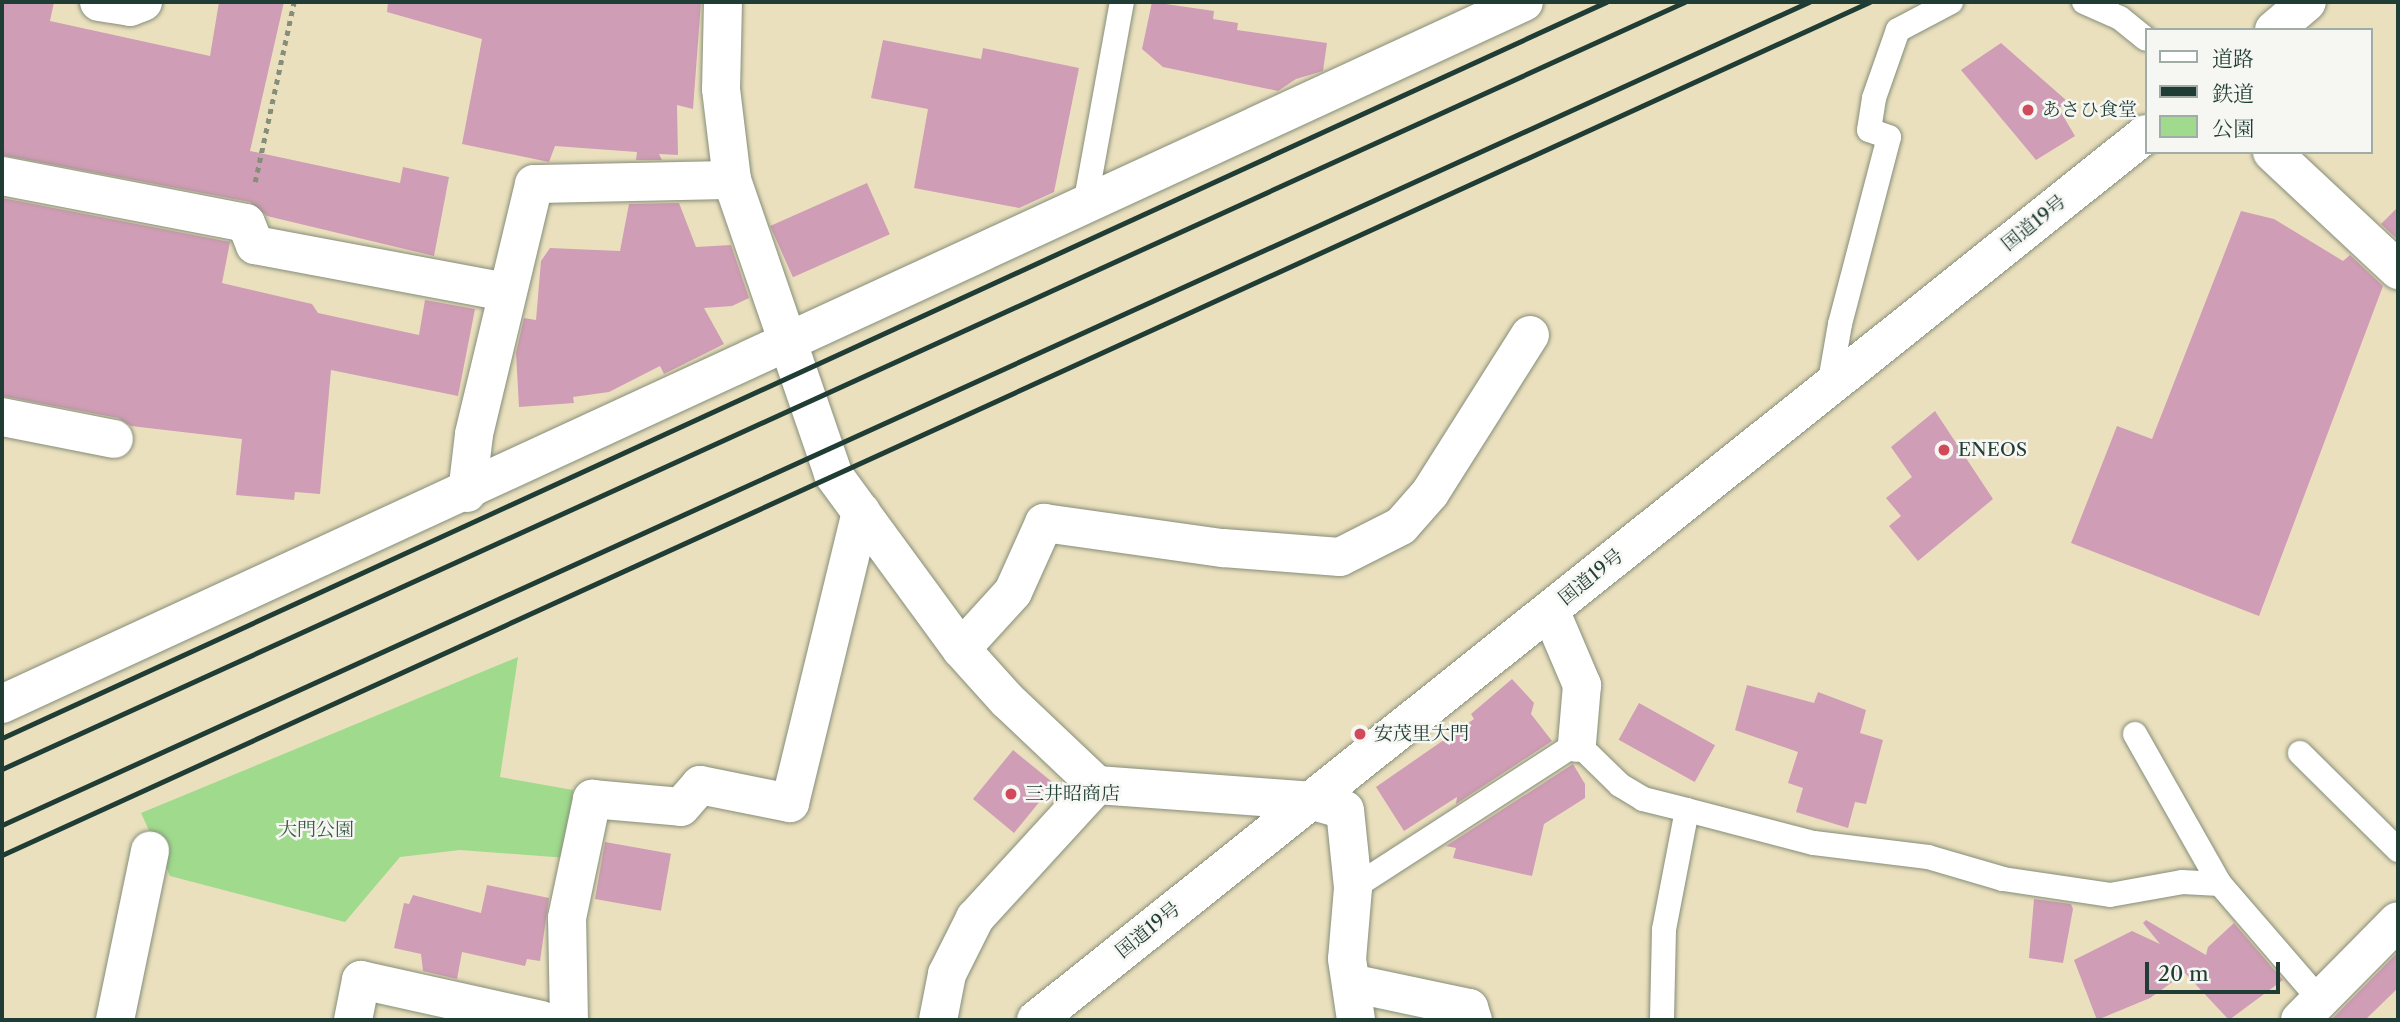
<!DOCTYPE html>
<html>
<head>
<meta charset="utf-8">
<style>
	body { margin:0 }
	#map { position:relative; width:2400px; height:1022px; overflow:hidden; background:#ebe0be; font-family:"Libre Caslon Text","Noto Serif JP",serif }
	div>[style] { position:absolute }
	[style*='--x'] { left:calc(var(--x)*1px); top:calc(var(--y)*1px); width:calc(var(--w)*1px); rotate:calc(var(--a)*1deg) }
	.green>* { inset:0; background:#9fda8d }
	.building>* { inset:0; background:#cf9db5; transform-origin:0 0 }
	.path>* { height:4.5px; margin-top:-2.25px; transform-origin:0; background:repeating-linear-gradient(90deg,#858e79 0 5px,transparent 0 10px) }
	.roads { filter:drop-shadow(0 0 2px #858e79) drop-shadow(0 0 2px #858e79) }
	.service>* { height:24px; margin:-12px; padding:0 12px; transform-origin:12px; border-radius:12px; background:#fff }
	.minor>* { height:38px; margin:-19px; padding:0 19px; transform-origin:19px; border-radius:19px; background:#fff }
	.trunk>* { height:38px; margin:-19px; padding:0 19px; transform-origin:19px; border-radius:19px; background:#fff }
	.rail>* { height:5px; margin:-2.5px; padding:0 2.5px; transform-origin:2.5px; border-radius:2.5px; background:#1f3d34 }
	.dots>* { width:19px; height:19px; translate:-50% -50%; box-sizing:border-box; border:4px solid #f6f6f2; border-radius:50% }
	span { translate:-50% -50%; white-space:nowrap; text-align:center; line-height:1.15; -webkit-text-stroke:5px #f6f6f2; paint-order:stroke }
	.poi-label { font-size:19px; color:#1f3d34 }
	.left { translate:0 -50%; text-align:left }
	.street-label { font-size:19px; color:#1f3d34 }
	.park-label { font-size:19px; color:#395c46 }
	.frame { position:absolute; inset:0; border:4px solid #1f3d34; pointer-events:none }
	.legend { position:absolute; left:2145px; top:28px; width:228px; height:126px; box-sizing:border-box; background:#f6f6f2; border:2px solid #a0aca6; margin:0; padding:9px 12px; list-style:none; font-size:21px; color:#1f3d34 }
	.legend li { display:flex; align-items:center; gap:14px; height:35px }
	.legend b { width:35px; border:2px solid #a0aca6 }
	.scale { position:absolute; left:2145px; top:962px; width:135px; height:32px; box-sizing:border-box; border:4px solid #1f3d34; border-top:0; padding-left:9px; font-size:21px; line-height:24px; white-space:nowrap; color:#1f3d34; -webkit-text-stroke:5px #f6f6f2; paint-order:stroke }
</style>
</head>
<body>
<div id="map">
	<div class="green">
		<i style="clip-path:polygon(518px 657px,500px 777px,573px 790px,567px 858px,460px 850px,400px 857px,345px 922px,170px 876px,141px 813px)"></i>
	</div>
	<div class="building">
		<i style="clip-path:polygon(2px 2px,54px 2px,50px 21px,210px 56px,219px 2px,284px 2px,250px 151px,400px 183px,403px 167px,449px 177px,434px 256px,267px 216px,250px 202px,2px 155px)"></i>
		<i style="clip-path:polygon(388px 2px,701px 2px,693px 109px,677px 105px,678px 155px,659px 154px,662px 160px,636px 160px,637px 152px,555px 146px,549px 162px,462px 144px,482px 39px,387px 12px)"></i>
		<i style="clip-path:polygon(1152px 2px,1214px 11px,1213px 19px,1238px 23px,1237px 30px,1327px 43px,1323px 71px,1296px 79px,1278px 91px,1163px 67px,1142px 49px)"></i>
		<i style="clip-path:polygon(883px 40px,981px 59px,983px 48px,1079px 68px,1054px 192px,1019px 208px,914px 188px,928px 109px,871px 98px)"></i>
		<i style="clip-path:polygon(2001px 43px,2066px 100px,2059px 109px,2075px 136px,2036px 160px,1961px 70px)"></i>
		<i style="left:867px;top:183px;width:56px;height:106px;rotate:66deg"></i>
		<i style="clip-path:polygon(2px 198px,230px 242px,222px 283px,312px 304px,318px 313px,419px 335px,425px 300px,475px 309px,458px 396px,331px 370px,320px 494px,295px 492px,294px 500px,236px 495px,242px 439px,131px 426px,118px 418px,2px 396px)"></i>
		<i style="clip-path:polygon(679px 203px,696px 247px,731px 245px,749px 298px,732px 306px,704px 308px,724px 344px,664px 374px,660px 366px,609px 392px,573px 397px,574px 403px,519px 407px,516px 353px,524px 318px,536px 320px,541px 261px,550px 248px,620px 251px,629px 204px)"></i>
		<i style="clip-path:polygon(2398px 207px,2398px 240px,2381px 224px)"></i>
		<i style="clip-path:polygon(2241px 211px,2274px 219px,2343px 261px,2350px 255px,2383px 286px,2259px 616px,2071px 543px,2117px 426px,2152px 439px)"></i>
		<i style="clip-path:polygon(1935px 411px,1993px 499px,1918px 561px,1889px 526px,1901px 516px,1886px 498px,1912px 477px,1891px 447px)"></i>
		<i style="clip-path:polygon(1512px 679px,1534px 703px,1531px 714px,1552px 741px,1456px 804px,1457px 797px,1404px 831px,1376px 787px,1474px 719px,1471px 714px)"></i>
		<i style="clip-path:polygon(1747px 685px,1814px 703px,1818px 692px,1866px 710px,1860px 733px,1883px 740px,1866px 804px,1855px 802px,1848px 828px,1796px 812px,1803px 788px,1788px 783px,1798px 752px,1735px 730px)"></i>
		<i style="left:1639px;top:703px;width:87px;height:42px;rotate:29deg"></i>
		<i style="clip-path:polygon(1013px 750px,1051px 781px,1050px 789px,1014px 833px,973px 799px)"></i>
		<i style="clip-path:polygon(1573px 764px,1585px 784px,1585px 798px,1544px 824px,1532px 876px,1453px 858px,1456px 848px,1446px 846px)"></i>
		<i style="left:605px;top:842px;width:67px;height:58px;rotate:10deg"></i>
		<i style="clip-path:polygon(487px 885px,549px 898px,540px 961px,527px 959px,525px 966px,462px 952px,457px 979px,423px 971px,421px 954px,394px 948px,404px 903px,409px 904px,413px 895px,481px 913px)"></i>
		<i style="clip-path:polygon(2034px 899px,2071px 904px,2073px 909px,2063px 963px,2029px 958px)"></i>
		<i style="clip-path:polygon(2146px 920px,2206px 955px,2208px 947px,2234px 923px,2283px 980px,2229px 1020px,2185px 973px,2150px 998px,2097px 1020px,2074px 960px,2132px 931px,2160px 944px,2143px 923px)"></i>
		<i style="clip-path:polygon(2398px 952px,2398px 988px,2365px 1020px,2331px 1020px)"></i>
	</div>
	<div class="path">
		<i style="--x:255;--y:182;--w:184;--a:-77.8"></i>
	</div>
	<div class="roads">
		<div class="service">
			<i style="--x:2084;--y:2;--w:39;--a:24"></i>
			<i style="--x:2120;--y:18;--w:33;--a:39"></i>
			<i style="--x:1085;--y:205;--w:206;--a:-79.7"></i>
			<i style="--x:1829;--y:387;--w:64;--a:-80.1"></i>
			<i style="--x:1840;--y:324;--w:193;--a:-75.3"></i>
			<i style="--x:1889;--y:137;--w:21;--a:-161"></i>
			<i style="--x:1869;--y:130;--w:32;--a:-81"></i>
			<i style="--x:1874;--y:98;--w:72;--a:-70.6"></i>
			<i style="--x:1898;--y:30;--w:60;--a:-27.8"></i>
			<i style="--x:2135;--y:734;--w:172;--a:60.5"></i>
			<i style="--x:2300;--y:753;--w:138;--a:44.7"></i>
			<i style="--x:1687;--y:810;--w:131;--a:14.6"></i>
			<i style="--x:1814;--y:843;--w:115;--a:7"></i>
			<i style="--x:1928;--y:857;--w:78;--a:16.3"></i>
			<i style="--x:2003;--y:879;--w:108;--a:8.5"></i>
			<i style="--x:2110;--y:895;--w:73;--a:-10.2"></i>
			<i style="--x:2182;--y:882;--w:38;--a:3"></i>
			<i style="--x:2220;--y:884;--w:153;--a:49.2"></i>
			<i style="--x:1353;--y:888;--w:267;--a:-32.9"></i>
			<i style="--x:1577;--y:743;--w:60;--a:44.3"></i>
			<i style="--x:1620;--y:785;--w:27;--a:31"></i>
			<i style="--x:1643;--y:799;--w:45;--a:14"></i>
			<i style="--x:1687;--y:810;--w:122;--a:100.9"></i>
			<i style="--x:1664;--y:930;--w:90;--a:91.3"></i>
		</div>
		<div class="minor">
			<i style="--x:99;--y:2;--w:31;--a:9"></i>
			<i style="--x:130;--y:7;--w:14;--a:-21"></i>
			<i style="--x:723;--y:2;--w:87;--a:91.3"></i>
			<i style="--x:721;--y:89;--w:92;--a:83.1"></i>
			<i style="--x:732;--y:180;--w:311;--a:71"></i>
			<i style="--x:833;--y:474;--w:217;--a:53.8"></i>
			<i style="--x:961;--y:649;--w:69;--a:48"></i>
			<i style="--x:1007;--y:700;--w:124;--a:43.4"></i>
			<i style="--x:1097;--y:785;--w:217;--a:4.2"></i>
			<i style="--x:1313;--y:801;--w:33;--a:16"></i>
			<i style="--x:1345;--y:810;--w:78;--a:84.1"></i>
			<i style="--x:1353;--y:888;--w:71;--a:94.8"></i>
			<i style="--x:1347;--y:959;--w:62;--a:81.6"></i>
			<i style="--x:2272;--y:152;--w:173;--a:43.1"></i>
			<i style="--x:2;--y:176;--w:248;--a:10.9"></i>
			<i style="--x:246;--y:223;--w:24;--a:68"></i>
			<i style="--x:255;--y:245;--w:254;--a:10.6"></i>
			<i style="--x:2;--y:417;--w:114;--a:11.1"></i>
			<i style="--x:467;--y:493;--w:59;--a:-83.2"></i>
			<i style="--x:474;--y:434;--w:257;--a:-76.5"></i>
			<i style="--x:534;--y:184;--w:198;--a:-1.2"></i>
			<i style="--x:1550;--y:610;--w:82;--a:66.9"></i>
			<i style="--x:1582;--y:685;--w:58;--a:94.9"></i>
			<i style="--x:961;--y:649;--w:77;--a:-47.6"></i>
			<i style="--x:1013;--y:592;--w:76;--a:-65.8"></i>
			<i style="--x:1044;--y:523;--w:181;--a:8"></i>
			<i style="--x:1223;--y:548;--w:117;--a:4.4"></i>
			<i style="--x:1340;--y:557;--w:68;--a:-26.9"></i>
			<i style="--x:1401;--y:526;--w:44;--a:-48.7"></i>
			<i style="--x:1430;--y:493;--w:187;--a:-57.7"></i>
			<i style="--x:2;--y:704;--w:1676;--a:-24.76"></i>
			<i style="--x:1351;--y:983;--w:121;--a:12"></i>
			<i style="--x:1469;--y:1008;--w:13;--a:72"></i>
			<i style="--x:115;--y:1020;--w:173;--a:-78.3"></i>
			<i style="--x:353;--y:1020;--w:41;--a:-78.7"></i>
			<i style="--x:361;--y:980;--w:185;--a:12.5"></i>
			<i style="--x:569;--y:1020;--w:102;--a:-91.1"></i>
			<i style="--x:567;--y:918;--w:122;--a:-78.1"></i>
			<i style="--x:592;--y:799;--w:89;--a:5.1"></i>
			<i style="--x:681;--y:807;--w:29;--a:-49"></i>
			<i style="--x:700;--y:785;--w:92;--a:11.3"></i>
			<i style="--x:790;--y:803;--w:300;--a:-76.3"></i>
			<i style="--x:938;--y:1020;--w:47;--a:-78.9"></i>
			<i style="--x:947;--y:974;--w:63;--a:-63.4"></i>
			<i style="--x:975;--y:918;--w:180;--a:-47.5"></i>
			<i style="--x:2300;--y:1020;--w:139;--a:-45.3"></i>
		</div>
		<div class="trunk">
			<i style="--x:2274;--y:30;--w:43;--a:-40.3"></i>
			<i style="--x:1036;--y:1020;--w:1420;--a:-38.6"></i>
		</div>
	</div>
	<div class="rail">
		<i style="--x:2;--y:738;--w:1765;--a:-24.65"></i>
		<i style="--x:2;--y:769;--w:1849;--a:-24.51"></i>
		<i style="--x:2;--y:825;--w:1986;--a:-24.49"></i>
		<i style="--x:2;--y:855;--w:2053;--a:-24.55"></i>
	</div>
	<div class="dots">
		<i style="left:2028px;top:110px;background:#d1495b"></i>
		<i style="left:1944px;top:450px;background:#d1495b"></i>
		<i style="left:1360px;top:734px;background:#d1495b"></i>
		<i style="left:1011px;top:794px;background:#d1495b"></i>
	</div>
	<div class="poi-label">
		<span class="left" style="left:2042px;top:110px">あさひ食堂</span>
		<span class="left" style="left:1958px;top:450px">ENEOS</span>
		<span class="left" style="left:1374px;top:734px">安茂里大門</span>
		<span class="left" style="left:1025px;top:794px">三井昭商店</span>
	</div>
	<div class="street-label">
		<span style="left:2034px;top:223px;rotate:-39deg">国道19号</span>
		<span style="left:1591px;top:577px;rotate:-39deg">国道19号</span>
		<span style="left:1148px;top:930px;rotate:-39deg">国道19号</span>
	</div>
	<div class="park-label">
		<span style="left:316px;top:830px">大門公園</span>
	</div>
	<div class="frame"></div>
	<ul class="legend">
	<li><b style="height:9px;background:#fff"></b>道路</li>
	<li><b style="height:9px;background:#1f3d34"></b>鉄道</li>
	<li><b style="height:19px;background:#9fda8d"></b>公園</li>
	</ul>
	<div class="scale">20 m</div>
</div>
</body>
</html>
